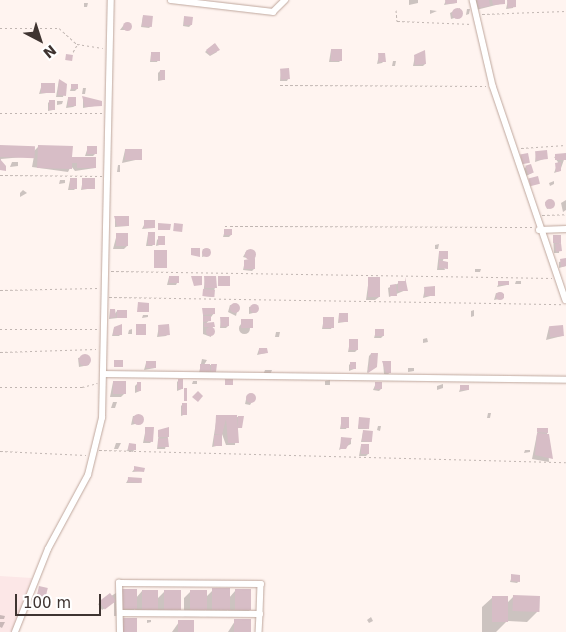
<!DOCTYPE html>
<html>
<head>
<meta charset="utf-8">
<style>
	body { margin:0 }
	#map { position:relative; width:566px; height:632px; overflow:hidden; background:#fff4f0; font-family:"DejaVu Sans",sans-serif }
	div>[style] { position:absolute }
	[style*='--x'] { left:calc(var(--x)*1px); top:calc(var(--y)*1px); width:calc(var(--w)*1px); rotate:calc(var(--a)*1deg) }
	.medical>* { inset:0; background:#fce7e7 }
	.shadow>* { inset:0; background:#0003 }
	.round { border-radius:50% }
	.building>* { inset:0; background:#d7bdc6; transform-origin:0 0 }
	.path>* { height:1px; margin-top:-0.5px; transform-origin:0; background:repeating-linear-gradient(90deg,#c0b5b1 0 2.5px,transparent 0 5px) }
	.roads { filter:drop-shadow(0 0 1px #bfa79d) drop-shadow(0 0 1px #bfa79d) }
	.minor>* { height:5.5px; margin:-2.75px; padding:0 2.75px; transform-origin:2.75px; border-radius:2.75px; background:#fff }
	span { translate:-50% -50%; white-space:nowrap; text-align:center; line-height:1.15; -webkit-text-stroke:5px #fff; paint-order:stroke }
	.north { position:absolute; left:15px; top:15px; width:50px; height:50px; -webkit-text-stroke:4px #fff; paint-order:stroke; rotate:140deg; font-size:14px; font-weight:700; line-height:20px; text-align:center; color:#3f3431 }
	.north::after { content:''; display:block; margin:auto; width:18px; height:22px; background:#3f3431; clip-path:polygon(50% 0,100% 100%,50% 72%,0 100%) }
	.scale { position:absolute; left:15px; top:594px; width:86px; height:22px; box-sizing:border-box; border:2px solid #3f3431; border-top:0; padding-left:6px; font-size:15px; line-height:18px; white-space:nowrap; color:#3f3431; -webkit-text-stroke:4px #fff; paint-order:stroke }
</style>
</head>
<body>
<div id="map">
	<div class="medical">
		<i style="clip-path:polygon(0 576px,32px 578px,13px 632px,0 632px)"></i>
	</div>
	<div class="shadow">
		<i style="clip-path:polygon(409px 0,418px 0,418px 3px,409px 5px)"></i>
		<i style="clip-path:polygon(446px 0,455px 0,456px 3px,444px 5px)"></i>
		<i style="clip-path:polygon(474px 0,503px 0,504px 3px,476px 10px)"></i>
		<i style="clip-path:polygon(508px 0,514px 0,513px 8px,506px 9px)"></i>
		<i style="clip-path:polygon(84px 3px,88px 3px,87px 7px,84px 7px)"></i>
		<i style="clip-path:polygon(460px 8px,461px 16px,451px 19px,450px 13px)"></i>
		<i style="clip-path:polygon(467px 9px,470px 9px,469px 14px,466px 15px)"></i>
		<i style="clip-path:polygon(430px 10px,437px 11px,430px 14px)"></i>
		<i style="clip-path:polygon(143px 16px,151px 26px,149px 28px,141px 27px)"></i>
		<i style="clip-path:polygon(184px 17px,191px 25px,189px 27px,183px 26px)"></i>
		<i style="clip-path:polygon(131px 24px,129px 30px,120px 30px,123px 26px)"></i>
		<i style="clip-path:polygon(214px 44px,217px 52px,210px 56px,205px 52px)"></i>
		<i style="clip-path:polygon(331px 50px,341px 60px,339px 62px,329px 62px)"></i>
		<i style="clip-path:polygon(151px 54px,158px 60px,157px 62px,150px 62px)"></i>
		<i style="clip-path:polygon(379px 55px,384px 61px,382px 63px,377px 64px)"></i>
		<i style="clip-path:polygon(415px 56px,425px 64px,423px 66px,413px 66px)"></i>
		<i style="clip-path:polygon(393px 61px,396px 61px,395px 66px,392px 66px)"></i>
		<i style="clip-path:polygon(281px 70px,288px 79px,287px 81px,280px 81px)"></i>
		<i style="clip-path:polygon(160px 71px,163px 80px,158px 81px,158px 73px)"></i>
		<i style="clip-path:polygon(59px 80px,66px 85px,63px 97px,56px 97px)"></i>
		<i style="clip-path:polygon(42px 84px,54px 92px,39px 94px)"></i>
		<i style="clip-path:polygon(72px 85px,77px 89px,75px 91px,70px 91px)"></i>
		<i style="clip-path:polygon(83px 88px,86px 88px,85px 94px,82px 94px)"></i>
		<i style="clip-path:polygon(68px 98px,75px 106px,73px 107px,66px 108px)"></i>
		<i style="clip-path:polygon(83px 98px,100px 105px,83px 108px)"></i>
		<i style="clip-path:polygon(50px 101px,53px 110px,48px 111px,48px 103px)"></i>
		<i style="clip-path:polygon(63px 101px,62px 104px,57px 105px,57px 101px)"></i>
		<i style="clip-path:polygon(0 146px,34px 151px,39px 146px,95px 168px,75px 171px,71px 166px,68px 172px,32px 167px,34px 156px,1px 159px,0 170px)"></i>
		<i style="clip-path:polygon(88px 147px,95px 154px,93px 156px,85px 156px)"></i>
		<i style="clip-path:polygon(125px 150px,140px 159px,122px 163px)"></i>
		<i style="clip-path:polygon(536px 153px,547px 158px,535px 162px)"></i>
		<i style="clip-path:polygon(566px 154px,560px 171px,554px 173px,558px 162px,554px 157px)"></i>
		<i style="clip-path:polygon(12px 162px,18px 162px,18px 166px,10px 167px)"></i>
		<i style="clip-path:polygon(118px 165px,120px 165px,120px 172px,117px 172px)"></i>
		<i style="clip-path:polygon(525px 167px,532px 173px,526px 176px,524px 169px)"></i>
		<i style="clip-path:polygon(83px 179px,94px 188px,81px 190px)"></i>
		<i style="clip-path:polygon(60px 180px,65px 180px,65px 183px,59px 184px)"></i>
		<i style="clip-path:polygon(70px 180px,76px 188px,74px 190px,68px 190px)"></i>
		<i style="clip-path:polygon(554px 181px,554px 184px,550px 186px,549px 183px)"></i>
		<i style="clip-path:polygon(23px 190px,27px 193px,20px 197px,20px 193px)"></i>
		<i style="clip-path:polygon(553px 200px,553px 207px,547px 209px,545px 202px)"></i>
		<i style="clip-path:polygon(566px 200px,566px 210px,563px 212px,561px 203px)"></i>
		<i style="clip-path:polygon(115px 217px,128px 226px,115px 227px)"></i>
		<i style="clip-path:polygon(145px 223px,154px 228px,142px 229px)"></i>
		<i style="clip-path:polygon(225px 230px,231px 235px,229px 237px,223px 237px)"></i>
		<i style="clip-path:polygon(117px 234px,127px 246px,124px 249px,113px 249px)"></i>
		<i style="clip-path:polygon(148px 234px,154px 244px,152px 246px,146px 246px)"></i>
		<i style="clip-path:polygon(553px 236px,560px 236px,559px 253px,554px 253px)"></i>
		<i style="clip-path:polygon(159px 238px,163px 244px,156px 246px,157px 240px)"></i>
		<i style="clip-path:polygon(439px 244px,438px 249px,435px 249px,435px 245px)"></i>
		<i style="clip-path:polygon(210px 249px,209px 255px,202px 257px,203px 249px)"></i>
		<i style="clip-path:polygon(247px 250px,253px 250px,251px 259px,243px 257px)"></i>
		<i style="clip-path:polygon(439px 252px,446px 252px,442px 263px,445px 270px,437px 270px)"></i>
		<i style="clip-path:polygon(566px 260px,566px 266px,559px 268px,559px 262px)"></i>
		<i style="clip-path:polygon(245px 261px,254px 269px,252px 271px,243px 270px)"></i>
		<i style="clip-path:polygon(481px 269px,480px 272px,475px 272px,475px 269px)"></i>
		<i style="clip-path:polygon(169px 277px,177px 283px,176px 285px,167px 285px)"></i>
		<i style="clip-path:polygon(205px 278px,215px 287px,213px 297px,203px 296px)"></i>
		<i style="clip-path:polygon(369px 278px,379px 297px,375px 300px,366px 300px)"></i>
		<i style="clip-path:polygon(521px 281px,521px 284px,515px 284px,516px 281px)"></i>
		<i style="clip-path:polygon(399px 283px,406px 283px,406px 290px,389px 297px,388px 288px)"></i>
		<i style="clip-path:polygon(499px 283px,507px 285px,497px 287px)"></i>
		<i style="clip-path:polygon(425px 288px,434px 295px,423px 298px)"></i>
		<i style="clip-path:polygon(496px 293px,504px 294px,504px 298px,494px 300px)"></i>
		<i style="clip-path:polygon(230px 305px,238px 307px,236px 316px,228px 312px)"></i>
		<i style="clip-path:polygon(256px 305px,257px 312px,249px 314px,249px 307px)"></i>
		<i style="clip-path:polygon(110px 310px,114px 315px,117px 311px,126px 317px,109px 319px)"></i>
		<i style="clip-path:polygon(203px 310px,214px 313px,206px 324px,213px 326px,211px 337px,203px 334px)"></i>
		<i style="clip-path:polygon(474px 310px,474px 316px,471px 317px,471px 311px)"></i>
		<i style="clip-path:polygon(339px 314px,347px 320px,345px 322px,338px 323px)"></i>
		<i style="clip-path:polygon(143px 315px,148px 315px,148px 317px,142px 318px)"></i>
		<i style="clip-path:polygon(221px 318px,228px 326px,226px 328px,220px 328px)"></i>
		<i style="clip-path:polygon(324px 318px,332px 327px,331px 329px,322px 329px)"></i>
		<i class="round" style="left:238.5px;top:322.5px;width:11px;height:11px"></i>
		<i style="clip-path:polygon(159px 326px,168px 334px,166px 336px,157px 337px)"></i>
		<i style="clip-path:polygon(549px 327px,562px 336px,546px 340px)"></i>
		<i style="clip-path:polygon(114px 328px,121px 334px,119px 336px,112px 336px)"></i>
		<i style="clip-path:polygon(132px 329px,132px 334px,128px 334px,129px 330px)"></i>
		<i style="clip-path:polygon(376px 331px,383px 336px,381px 338px,374px 338px)"></i>
		<i style="clip-path:polygon(276px 332px,280px 332px,279px 337px,275px 337px)"></i>
		<i style="clip-path:polygon(427px 338px,428px 342px,423px 343px,423px 339px)"></i>
		<i style="clip-path:polygon(350px 341px,357px 350px,355px 352px,348px 352px)"></i>
		<i style="clip-path:polygon(259px 349px,266px 353px,257px 355px)"></i>
		<i style="clip-path:polygon(371px 354px,376px 367px,367px 373px,369px 356px)"></i>
		<i style="clip-path:polygon(88px 356px,89px 365px,79px 367px,78px 358px)"></i>
		<i style="clip-path:polygon(202px 359px,207px 360px,204px 365px,211px 365px,213px 373px,199px 373px)"></i>
		<i style="clip-path:polygon(383px 362px,389px 373px,388px 375px,384px 374px)"></i>
		<i style="clip-path:polygon(146px 363px,155px 368px,144px 370px)"></i>
		<i style="clip-path:polygon(351px 363px,354px 369px,349px 371px,349px 365px)"></i>
		<i style="clip-path:polygon(408px 368px,414px 368px,414px 371px,408px 372px)"></i>
		<i style="clip-path:polygon(272px 370px,270px 375px,263px 375px,265px 370px)"></i>
		<i style="clip-path:polygon(179px 380px,182px 389px,177px 391px,177px 382px)"></i>
		<i style="clip-path:polygon(330px 380px,330px 385px,325px 385px,325px 381px)"></i>
		<i style="clip-path:polygon(197px 381px,197px 384px,192px 384px,193px 381px)"></i>
		<i style="clip-path:polygon(113px 382px,125px 393px,121px 397px,110px 397px)"></i>
		<i style="clip-path:polygon(376px 383px,381px 389px,379px 391px,373px 390px)"></i>
		<i style="clip-path:polygon(137px 384px,140px 391px,135px 393px,135px 386px)"></i>
		<i style="clip-path:polygon(443px 384px,443px 388px,437px 390px,437px 386px)"></i>
		<i style="clip-path:polygon(461px 386px,468px 390px,459px 392px)"></i>
		<i style="clip-path:polygon(247px 395px,255px 397px,250px 405px,245px 404px)"></i>
		<i style="clip-path:polygon(113px 402px,117px 402px,115px 408px,111px 408px)"></i>
		<i style="clip-path:polygon(183px 404px,186px 414px,181px 416px,181px 406px)"></i>
		<i style="clip-path:polygon(488px 413px,491px 413px,490px 418px,487px 418px)"></i>
		<i style="clip-path:polygon(133px 416px,143px 416px,143px 422px,131px 425px)"></i>
		<i style="clip-path:polygon(217px 416px,238px 417px,241px 427px,236px 429px,235px 445px,226px 445px,222px 434px,221px 445px,212px 447px)"></i>
		<i style="clip-path:polygon(342px 418px,347px 427px,346px 429px,340px 429px)"></i>
		<i style="clip-path:polygon(360px 419px,369px 427px,367px 429px,358px 429px)"></i>
		<i style="clip-path:polygon(378px 426px,381px 426px,380px 431px,377px 430px)"></i>
		<i style="clip-path:polygon(146px 428px,152px 441px,150px 443px,143px 443px)"></i>
		<i style="clip-path:polygon(538px 429px,547px 432px,549px 462px,532px 459px)"></i>
		<i style="clip-path:polygon(159px 431px,168px 437px,165px 449px,157px 449px)"></i>
		<i style="clip-path:polygon(363px 432px,372px 441px,370px 442px,361px 442px)"></i>
		<i style="clip-path:polygon(342px 439px,351px 439px,351px 444px,339px 450px)"></i>
		<i style="clip-path:polygon(116px 443px,121px 443px,118px 449px,114px 449px)"></i>
		<i style="clip-path:polygon(129px 445px,134px 450px,133px 452px,127px 451px)"></i>
		<i style="clip-path:polygon(361px 445px,368px 454px,366px 456px,359px 456px)"></i>
		<i style="clip-path:polygon(525px 450px,530px 450px,530px 452px,524px 453px)"></i>
		<i style="clip-path:polygon(135px 468px,143px 471px,132px 472px)"></i>
		<i style="clip-path:polygon(129px 478px,141px 483px,126px 483px)"></i>
		<i style="clip-path:polygon(512px 576px,519px 581px,517px 583px,510px 582px)"></i>
		<i style="clip-path:polygon(40px 588px,44px 597px,42px 599px,36px 598px)"></i>
		<i style="clip-path:polygon(121px 590px,136px 598px,142px 591px,157px 599px,164px 592px,180px 609px,172px 616px,158px 616px,157px 608px,150px 616px,136px 616px,135px 609px,129px 616px,114px 616px,114px 602px,102px 610px,98px 604px)"></i>
		<i style="clip-path:polygon(213px 590px,229px 598px,235px 591px,250px 610px,243px 617px,228px 617px,228px 610px,222px 616px,206px 617px,206px 610px,199px 617px,184px 617px,184px 598px,191px 591px,206px 597px)"></i>
		<i style="clip-path:polygon(514px 596px,538px 611px,527px 622px,507px 621px,496px 632px,482px 632px,482px 607px,493px 597px,507px 603px)"></i>
		<i style="clip-path:polygon(0 615px,5px 616px,4px 619px,0 619px)"></i>
		<i style="clip-path:polygon(371px 617px,373px 621px,369px 623px,367px 620px)"></i>
		<i style="clip-path:polygon(147px 620px,151px 620px,151px 622px,147px 623px)"></i>
		<i style="clip-path:polygon(235px 621px,250px 632px,228px 632px)"></i>
		<i style="clip-path:polygon(0 622px,5px 622px,2px 628px,0 627px)"></i>
		<i style="clip-path:polygon(179px 622px,193px 632px,172px 632px)"></i>
	</div>
	<div class="building">
		<i style="clip-path:polygon(445px 0,457px 0,457px 3px,446px 4px)"></i>
		<i style="clip-path:polygon(477px 0,489px 0,490px 6px,479px 8px)"></i>
		<i style="clip-path:polygon(492px 0,505px 0,505px 4px,493px 5px)"></i>
		<i style="clip-path:polygon(507px 0,516px 0,516px 7px,508px 8px)"></i>
		<i class="round" style="left:451.5px;top:7.5px;width:11px;height:11px"></i>
		<i style="left:143px;top:15px;width:10px;height:11px;rotate:6deg"></i>
		<i style="clip-path:polygon(184px 16px,193px 17px,192px 25px,184px 25px)"></i>
		<i class="round" style="left:122.5px;top:21.5px;width:9px;height:9px"></i>
		<i style="clip-path:polygon(215px 43px,220px 50px,210px 55px,206px 50px)"></i>
		<i style="left:331px;top:49px;width:11px;height:12px"></i>
		<i style="clip-path:polygon(425px 50px,426px 64px,415px 65px,414px 55px)"></i>
		<i style="left:160px;top:52px;width:9px;height:9px;rotate:90deg"></i>
		<i style="clip-path:polygon(378px 53px,385px 53px,386px 62px,379px 62px)"></i>
		<i style="left:66px;top:54px;width:7px;height:6px;rotate:8deg"></i>
		<i style="left:289px;top:68px;width:11px;height:9px;rotate:85deg"></i>
		<i style="left:160px;top:70px;width:5px;height:10px"></i>
		<i style="clip-path:polygon(59px 79px,67px 84px,66px 96px,58px 95px)"></i>
		<i style="left:41px;top:83px;width:14px;height:10px"></i>
		<i style="left:71px;top:84px;width:7px;height:5px"></i>
		<i style="clip-path:polygon(82px 96px,102px 101px,102px 106px,85px 107px)"></i>
		<i style="left:68px;top:97px;width:8px;height:9px"></i>
		<i style="left:49px;top:100px;width:6px;height:10px"></i>
		<i style="left:0;top:145px;width:35px;height:12px;rotate:2deg"></i>
		<i style="clip-path:polygon(38px 145px,73px 146px,72px 157px,96px 157px,96px 168px,77px 168px,77px 163px,72px 163px,72px 169px,37px 168px)"></i>
		<i style="left:87px;top:146px;width:10px;height:8px"></i>
		<i style="left:125px;top:149px;width:17px;height:11px"></i>
		<i style="left:547px;top:150px;width:9px;height:12px;rotate:84deg"></i>
		<i style="left:528px;top:153px;width:10px;height:8px;rotate:79deg"></i>
		<i style="clip-path:polygon(566px 153px,566px 160px,555px 160px,555px 154px)"></i>
		<i style="clip-path:polygon(0 159px,6px 166px,6px 171px,0 170px)"></i>
		<i style="clip-path:polygon(561px 162px,561px 171px,556px 172px,555px 163px)"></i>
		<i style="left:531px;top:164px;width:9px;height:6px;rotate:72deg"></i>
		<i style="left:538px;top:176px;width:8px;height:10px;rotate:76deg"></i>
		<i style="left:70px;top:178px;width:7px;height:11px"></i>
		<i style="left:82px;top:178px;width:13px;height:11px"></i>
		<i class="round" style="left:545px;top:199px;width:10px;height:10px"></i>
		<i style="clip-path:polygon(114px 216px,129px 216px,129px 226px,117px 226px)"></i>
		<i style="left:155px;top:220px;width:8px;height:11px;rotate:90deg"></i>
		<i style="clip-path:polygon(158px 223px,171px 224px,170px 230px,158px 230px)"></i>
		<i style="left:174px;top:223px;width:9px;height:8px;rotate:6deg"></i>
		<i style="left:224px;top:229px;width:8px;height:6px"></i>
		<i style="left:148px;top:232px;width:7px;height:13px"></i>
		<i style="left:116px;top:233px;width:12px;height:13px"></i>
		<i style="left:553px;top:235px;width:8px;height:8px"></i>
		<i style="left:158px;top:236px;width:7px;height:9px"></i>
		<i style="left:561px;top:243px;width:8px;height:6px;rotate:83deg"></i>
		<i class="round" style="left:201.5px;top:247.5px;width:9px;height:9px"></i>
		<i style="clip-path:polygon(191px 248px,200px 248px,200px 257px,191px 255px)"></i>
		<i class="round" style="left:244.5px;top:248.5px;width:11px;height:11px"></i>
		<i style="left:167px;top:250px;width:18px;height:13px;rotate:90deg"></i>
		<i style="left:439px;top:251px;width:9px;height:8px"></i>
		<i style="clip-path:polygon(255px 258px,255px 269px,244px 269px,244px 260px)"></i>
		<i style="clip-path:polygon(566px 258px,566px 266px,561px 267px,560px 259px)"></i>
		<i style="clip-path:polygon(439px 260px,448px 262px,448px 269px,439px 268px)"></i>
		<i style="left:169px;top:276px;width:10px;height:7px"></i>
		<i style="clip-path:polygon(191px 276px,202px 276px,202px 285px,194px 286px)"></i>
		<i style="clip-path:polygon(204px 276px,216px 276px,217px 288px,205px 288px)"></i>
		<i style="left:218px;top:276px;width:12px;height:10px"></i>
		<i style="left:368px;top:277px;width:12px;height:20px"></i>
		<i style="clip-path:polygon(405px 277px,408px 291px,398px 291px,398px 281px,405px 281px)"></i>
		<i style="left:498px;top:281px;width:11px;height:4px"></i>
		<i style="clip-path:polygon(396px 284px,397px 296px,390px 296px,390px 285px)"></i>
		<i style="clip-path:polygon(435px 286px,435px 296px,425px 296px,424px 287px)"></i>
		<i style="left:203px;top:289px;width:12px;height:7px;rotate:5deg"></i>
		<i class="round" style="left:496px;top:292px;width:8px;height:8px"></i>
		<i style="clip-path:polygon(138px 302px,149px 303px,149px 312px,137px 312px)"></i>
		<i class="round" style="left:230px;top:303px;width:10px;height:10px"></i>
		<i class="round" style="left:249.5px;top:303.5px;width:9px;height:9px"></i>
		<i style="clip-path:polygon(202px 308px,215px 308px,215px 314px,203px 315px)"></i>
		<i style="clip-path:polygon(110px 309px,115px 309px,116px 317px,110px 318px)"></i>
		<i style="left:117px;top:310px;width:10px;height:8px"></i>
		<i style="left:339px;top:313px;width:9px;height:9px"></i>
		<i style="clip-path:polygon(203px 316px,211px 316px,211px 321px,203px 322px)"></i>
		<i style="clip-path:polygon(220px 317px,229px 317px,229px 326px,221px 327px)"></i>
		<i style="left:323px;top:317px;width:11px;height:11px"></i>
		<i style="left:241px;top:319px;width:12px;height:9px"></i>
		<i style="clip-path:polygon(214px 322px,215px 327px,204px 327px,204px 323px)"></i>
		<i style="clip-path:polygon(122px 324px,122px 335px,113px 335px,114px 327px)"></i>
		<i style="left:136px;top:324px;width:10px;height:11px"></i>
		<i style="left:169px;top:324px;width:11px;height:11px;rotate:85deg"></i>
		<i style="left:563px;top:325px;width:11px;height:14px;rotate:85deg"></i>
		<i class="round" style="left:205.5px;top:326.5px;width:9px;height:9px"></i>
		<i style="left:384px;top:329px;width:7px;height:9px;rotate:90deg"></i>
		<i style="left:349px;top:339px;width:9px;height:11px"></i>
		<i style="clip-path:polygon(259px 348px,267px 348px,268px 353px,259px 354px)"></i>
		<i style="clip-path:polygon(371px 353px,378px 353px,377px 367px,368px 373px)"></i>
		<i class="round" style="left:79px;top:354px;width:12px;height:12px"></i>
		<i style="left:114px;top:360px;width:9px;height:7px"></i>
		<i style="left:146px;top:361px;width:10px;height:7px"></i>
		<i style="clip-path:polygon(382px 361px,391px 361px,391px 373px,386px 373px)"></i>
		<i style="left:350px;top:362px;width:6px;height:7px"></i>
		<i style="left:200px;top:364px;width:10px;height:8px"></i>
		<i style="clip-path:polygon(211px 364px,217px 364px,216px 372px,211px 372px)"></i>
		<i style="left:178px;top:379px;width:5px;height:10px"></i>
		<i style="left:225px;top:379px;width:8px;height:6px"></i>
		<i style="left:113px;top:381px;width:13px;height:13px"></i>
		<i style="left:137px;top:382px;width:4px;height:9px"></i>
		<i style="left:375px;top:382px;width:7px;height:7px"></i>
		<i style="left:460px;top:385px;width:9px;height:5px"></i>
		<i style="left:184px;top:388px;width:3px;height:13px"></i>
		<i style="clip-path:polygon(198px 391px,203px 396px,198px 402px,192px 397px)"></i>
		<i class="round" style="left:246px;top:393px;width:10px;height:10px"></i>
		<i style="left:182px;top:403px;width:5px;height:12px"></i>
		<i class="round" style="left:132.5px;top:413.5px;width:11px;height:11px"></i>
		<i style="clip-path:polygon(216px 415px,237px 415px,239px 443px,228px 443px,226px 419px,222px 435px,215px 434px)"></i>
		<i style="clip-path:polygon(238px 416px,244px 416px,242px 428px,238px 428px)"></i>
		<i style="left:341px;top:417px;width:8px;height:11px"></i>
		<i style="left:359px;top:417px;width:11px;height:11px;rotate:5deg"></i>
		<i style="clip-path:polygon(145px 427px,154px 427px,153px 442px,145px 441px)"></i>
		<i style="clip-path:polygon(169px 427px,169px 437px,158px 437px,158px 430px)"></i>
		<i style="clip-path:polygon(537px 428px,548px 428px,548px 433px,537px 432px)"></i>
		<i style="left:363px;top:430px;width:10px;height:11px;rotate:6deg"></i>
		<i style="clip-path:polygon(537px 433px,549px 434px,553px 459px,535px 455px)"></i>
		<i style="left:214px;top:435px;width:8px;height:11px"></i>
		<i style="clip-path:polygon(341px 437px,352px 438px,346px 449px,340px 449px)"></i>
		<i style="clip-path:polygon(168px 438px,169px 447px,158px 447px,158px 439px)"></i>
		<i style="clip-path:polygon(129px 443px,136px 444px,136px 450px,128px 450px)"></i>
		<i style="left:361px;top:444px;width:8px;height:10px"></i>
		<i style="clip-path:polygon(134px 466px,145px 468px,144px 472px,134px 471px)"></i>
		<i style="left:128px;top:477px;width:14px;height:5px;rotate:4deg"></i>
		<i style="clip-path:polygon(511px 574px,520px 575px,520px 582px,511px 581px)"></i>
		<i style="left:39px;top:586px;width:9px;height:10px;rotate:13deg"></i>
		<i style="left:230px;top:588px;width:22px;height:18px;rotate:90deg"></i>
		<i style="left:121px;top:589px;width:16px;height:20px"></i>
		<i style="left:251px;top:589px;width:21px;height:16px;rotate:90deg"></i>
		<i style="left:142px;top:590px;width:16px;height:20px"></i>
		<i style="left:164px;top:590px;width:17px;height:20px"></i>
		<i style="left:190px;top:590px;width:17px;height:20px"></i>
		<i style="left:110px;top:593px;width:10px;height:14px;rotate:53deg"></i>
		<i style="left:513px;top:595px;width:27px;height:16px;rotate:2deg"></i>
		<i style="left:492px;top:596px;width:16px;height:26px"></i>
		<i style="left:122px;top:618px;width:15px;height:14px"></i>
		<i style="left:234px;top:619px;width:17px;height:13px"></i>
		<i style="left:178px;top:620px;width:16px;height:12px"></i>
	</div>
	<div class="path">
		<i style="--x:396;--y:10;--w:11;--a:85"></i>
		<i style="--x:397;--y:21;--w:75;--a:2.3"></i>
		<i style="--x:482;--y:14;--w:84;--a:-2"></i>
		<i style="--x:0;--y:28;--w:59;--a:0"></i>
		<i style="--x:59;--y:28;--w:24;--a:42"></i>
		<i style="--x:77;--y:44;--w:26;--a:9"></i>
		<i style="--x:73;--y:52;--w:8;--a:-60"></i>
		<i style="--x:280;--y:85;--w:206;--a:0.3"></i>
		<i style="--x:0;--y:113;--w:102;--a:0"></i>
		<i style="--x:521;--y:148;--w:45;--a:-3.8"></i>
		<i style="--x:0;--y:175;--w:102;--a:0.6"></i>
		<i style="--x:542;--y:215;--w:24;--a:-2"></i>
		<i style="--x:225;--y:226;--w:309;--a:0.2"></i>
		<i style="--x:111;--y:271;--w:441;--a:0.9"></i>
		<i style="--x:0;--y:290;--w:98;--a:-1.2"></i>
		<i style="--x:109;--y:297;--w:454;--a:0.9"></i>
		<i style="--x:0;--y:329;--w:99;--a:0"></i>
		<i style="--x:0;--y:352;--w:96;--a:-1.8"></i>
		<i style="--x:0;--y:387;--w:82;--a:0"></i>
		<i style="--x:82;--y:387;--w:16;--a:-14"></i>
		<i style="--x:99;--y:450;--w:467;--a:1.5"></i>
		<i style="--x:0;--y:451;--w:86;--a:2.7"></i>
	</div>
	<div class="roads">
		<div class="minor">
			<i style="--x:171;--y:0;--w:103;--a:6.7"></i>
			<i style="--x:273;--y:12;--w:17;--a:-45"></i>
			<i style="--x:473;--y:0;--w:88;--a:76.9"></i>
			<i style="--x:493;--y:86;--w:226;--a:71.2"></i>
			<i style="--x:539;--y:230;--w:27;--a:-2"></i>
			<i style="--x:105;--y:374;--w:461;--a:0.7"></i>
			<i style="--x:120;--y:613;--w:140;--a:0.4"></i>
			<i style="--x:260;--y:614;--w:18;--a:93"></i>
			<i style="--x:15;--y:632;--w:89;--a:-68.3"></i>
			<i style="--x:48;--y:549;--w:84;--a:-61.6"></i>
			<i style="--x:88;--y:475;--w:59;--a:-76.2"></i>
			<i style="--x:102;--y:418;--w:418;--a:-88.8"></i>
			<i style="--x:120;--y:632;--w:49;--a:-91.2"></i>
			<i style="--x:119;--y:583;--w:142;--a:0.4"></i>
			<i style="--x:261;--y:584;--w:30;--a:92"></i>
		</div>
	</div>
	<div class="north">N</div>
	<div class="scale">100 m</div>
</div>
</body>
</html>
